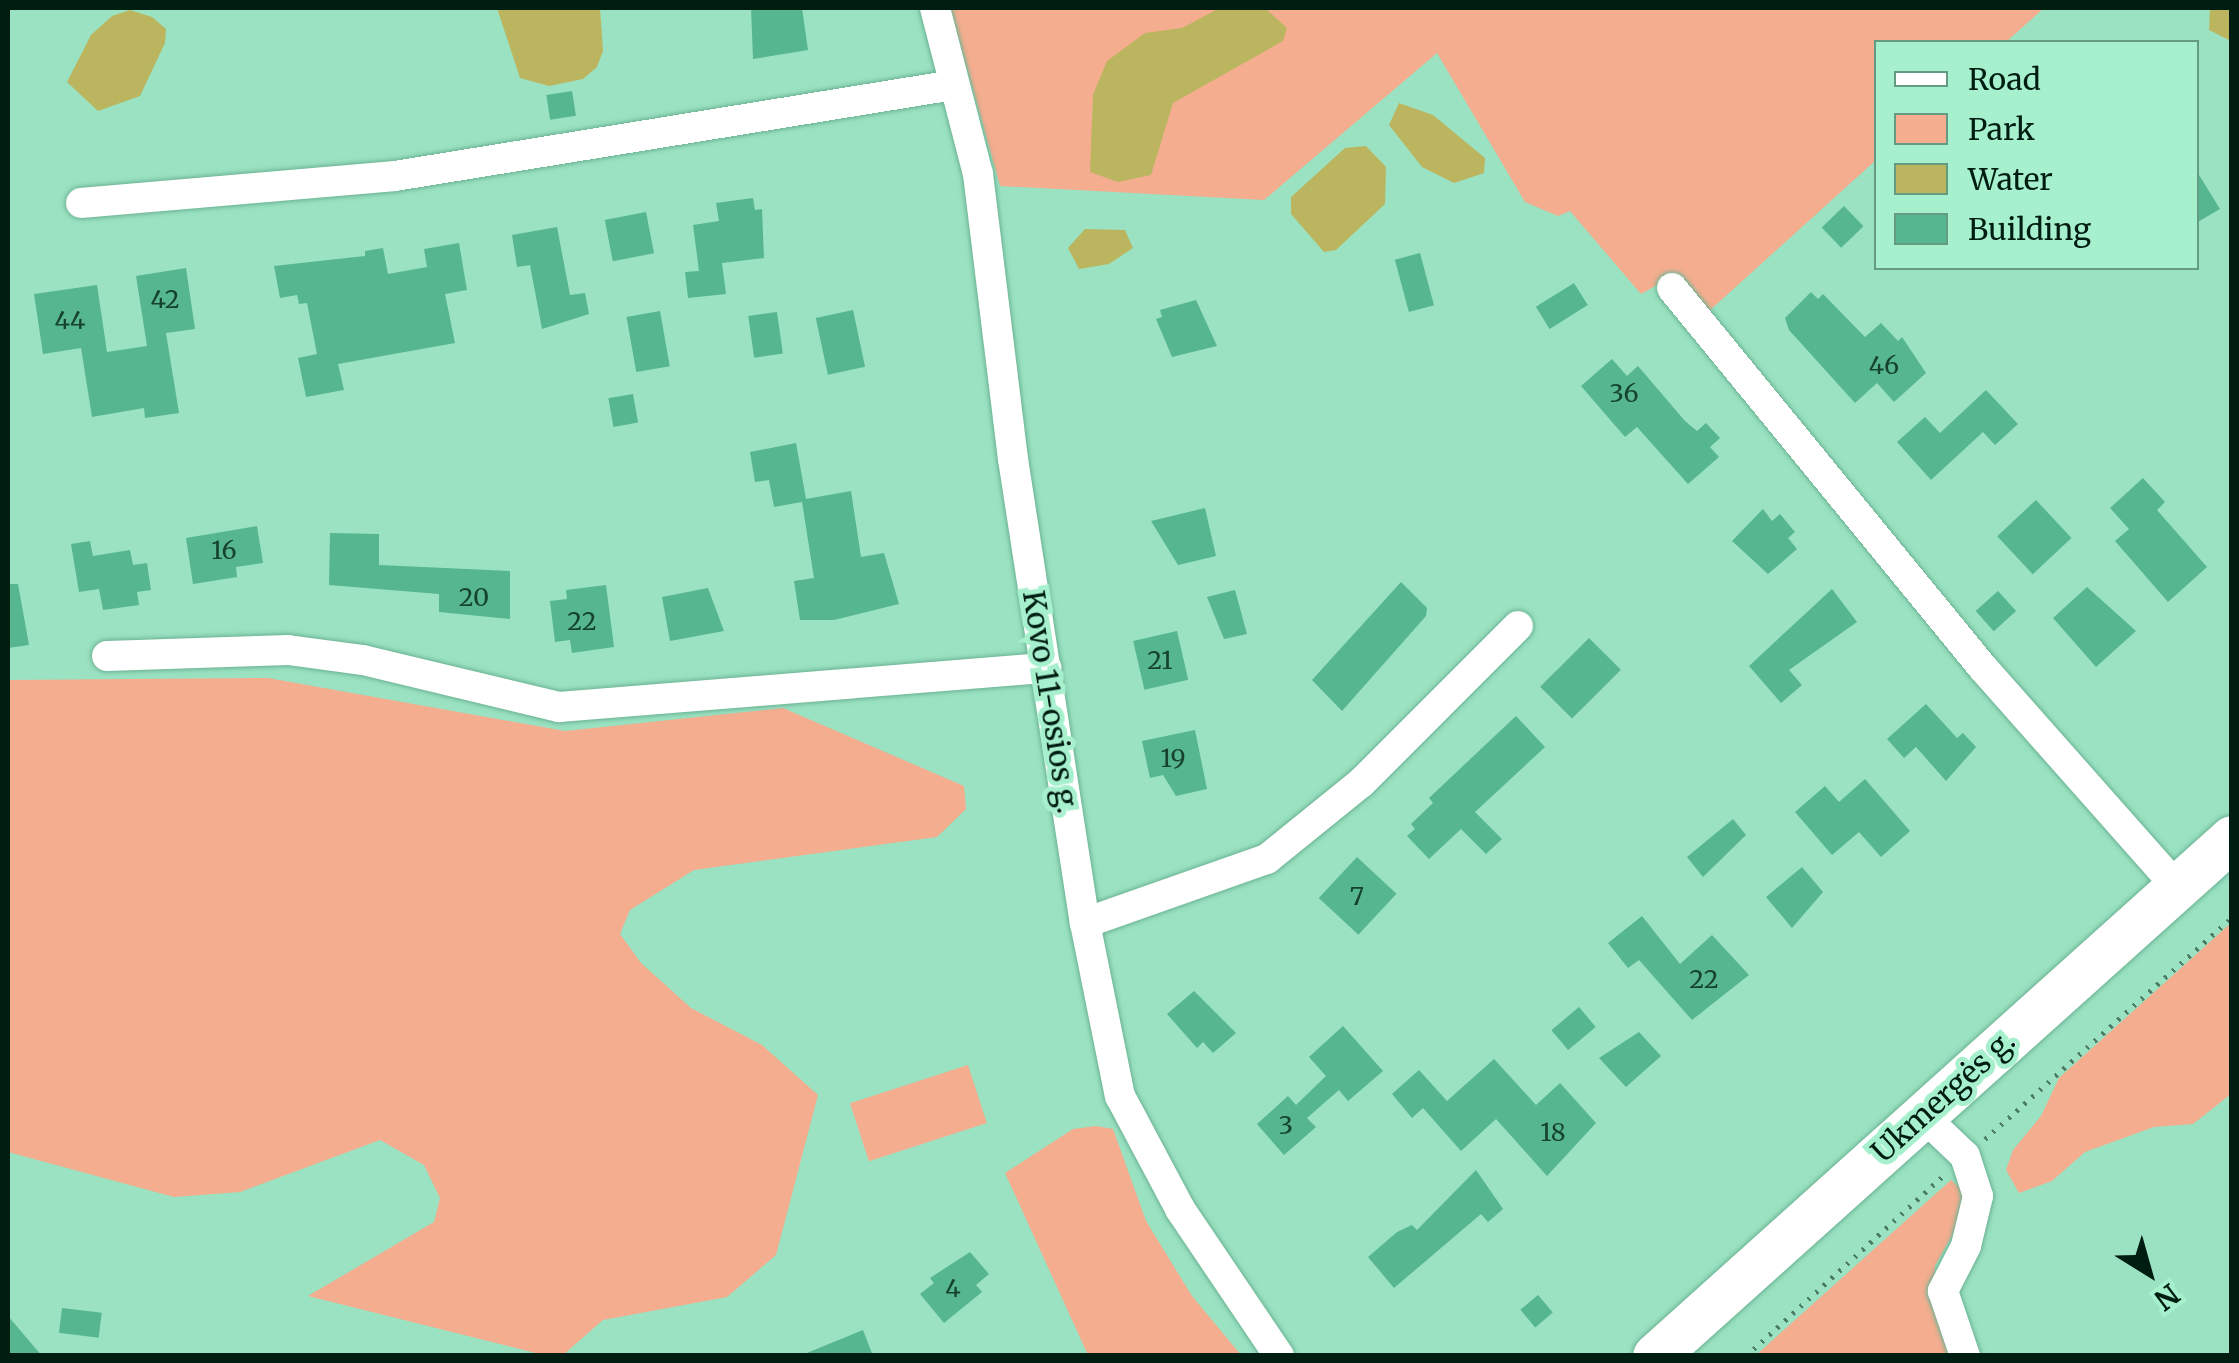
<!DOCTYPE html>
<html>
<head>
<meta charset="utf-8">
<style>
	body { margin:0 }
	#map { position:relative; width:2239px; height:1363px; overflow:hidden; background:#9ae2c1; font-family:Merriweather,serif }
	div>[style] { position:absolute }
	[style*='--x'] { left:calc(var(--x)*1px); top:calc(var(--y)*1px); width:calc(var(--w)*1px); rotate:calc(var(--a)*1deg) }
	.green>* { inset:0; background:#f4ad8f; transform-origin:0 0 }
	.water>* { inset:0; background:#bcb55f }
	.building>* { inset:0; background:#56b68f; transform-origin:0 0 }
	.path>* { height:5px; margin-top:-2.5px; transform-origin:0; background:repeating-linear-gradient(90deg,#4b7d67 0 2.5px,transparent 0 10.5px) }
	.roads { filter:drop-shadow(0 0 2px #6bb293) drop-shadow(0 0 2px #6bb293) }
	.minor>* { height:30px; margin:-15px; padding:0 15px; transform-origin:15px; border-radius:15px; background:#fff }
	.highway>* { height:45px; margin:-22.5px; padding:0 22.5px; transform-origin:22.5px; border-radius:22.5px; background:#fff }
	span { translate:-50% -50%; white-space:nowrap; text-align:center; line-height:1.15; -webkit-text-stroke:10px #a7f0ce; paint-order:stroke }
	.number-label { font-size:25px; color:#164331 }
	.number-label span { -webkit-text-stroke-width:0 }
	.street-label { font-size:30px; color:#001d12 }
	.frame { position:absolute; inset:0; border:10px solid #001d12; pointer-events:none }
	.legend { position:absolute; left:1874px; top:40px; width:325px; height:230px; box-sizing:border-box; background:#a7f0ce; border:2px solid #649c83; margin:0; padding:12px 18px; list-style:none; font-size:30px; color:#001d12 }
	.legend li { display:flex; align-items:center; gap:20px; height:50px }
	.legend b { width:50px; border:2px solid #649c83 }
	.north { position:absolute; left:2099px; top:1223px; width:100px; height:100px; -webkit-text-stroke:8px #a7f0ce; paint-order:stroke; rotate:143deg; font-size:28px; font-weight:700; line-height:40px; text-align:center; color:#001d12 }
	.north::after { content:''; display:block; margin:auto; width:35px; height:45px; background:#001d12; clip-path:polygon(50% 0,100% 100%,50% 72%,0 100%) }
</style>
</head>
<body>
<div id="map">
	<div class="green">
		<i style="clip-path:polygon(950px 8px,2044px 8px,2006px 42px,1876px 42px,1876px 160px,1708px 312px,1675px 275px,1641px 294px,1570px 211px,1558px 216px,1525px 202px,1437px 53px,1264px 200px,1000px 186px)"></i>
		<i style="clip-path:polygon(268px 678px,565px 731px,783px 708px,964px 786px,966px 809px,937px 837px,694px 870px,630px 910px,620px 934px,641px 963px,691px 1008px,762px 1045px,818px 1095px,776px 1255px,727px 1297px,603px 1320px,563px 1355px,544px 1355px,308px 1296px,434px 1222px,440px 1198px,424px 1165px,380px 1140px,240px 1192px,174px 1197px,8px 1152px,8px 680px)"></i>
		<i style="clip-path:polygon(2231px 923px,2231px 1094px,2193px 1124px,2154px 1127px,2085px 1152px,2052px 1181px,2019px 1193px,2006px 1170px,2013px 1150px,2041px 1116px,2059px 1078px)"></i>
		<i style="left:968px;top:1065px;width:61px;height:124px;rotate:72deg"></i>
		<i style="clip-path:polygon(1096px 1126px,1113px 1129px,1146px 1221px,1192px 1296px,1241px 1355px,1088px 1355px,1005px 1173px,1073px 1129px)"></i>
		<i style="clip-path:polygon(1951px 1180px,1966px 1193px,1963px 1216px,1935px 1266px,1935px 1298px,1954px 1355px,1755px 1356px)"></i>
	</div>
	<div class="water">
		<i style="clip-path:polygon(497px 8px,600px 8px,603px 51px,597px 67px,583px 79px,549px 86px,520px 78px)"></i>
		<i style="clip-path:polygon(1220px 8px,1265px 8px,1287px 28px,1283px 41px,1173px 103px,1151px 175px,1118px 182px,1090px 172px,1093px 95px,1107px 61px,1145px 33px,1182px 28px)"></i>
		<i style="clip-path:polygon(2210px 8px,2231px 8px,2231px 41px,2209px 30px)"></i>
		<i style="clip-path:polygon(130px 10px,152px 17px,166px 29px,165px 43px,140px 96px,98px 111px,67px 82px,91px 35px,112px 16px)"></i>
		<i style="clip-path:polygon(1399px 103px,1433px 115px,1485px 158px,1484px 173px,1454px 183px,1422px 167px,1389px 125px)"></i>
		<i style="clip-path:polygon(1366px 146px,1386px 167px,1385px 204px,1336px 250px,1324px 252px,1291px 214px,1291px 197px,1345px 148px)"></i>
		<i style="clip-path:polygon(1085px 229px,1125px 230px,1133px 248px,1109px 264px,1079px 269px,1068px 248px)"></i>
	</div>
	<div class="building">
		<i style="clip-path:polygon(751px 8px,802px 8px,808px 50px,753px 59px)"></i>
		<i style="left:572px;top:91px;width:25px;height:26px;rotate:81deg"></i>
		<i style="clip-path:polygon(2196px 170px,2220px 209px,2196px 223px)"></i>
		<i style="clip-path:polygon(753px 198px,755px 210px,762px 209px,764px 258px,722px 263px,726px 294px,688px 298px,685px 272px,699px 271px,693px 225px,719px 221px,716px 203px)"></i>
		<i style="left:1844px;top:206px;width:28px;height:31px;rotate:46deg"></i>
		<i style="left:646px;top:212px;width:42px;height:42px;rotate:79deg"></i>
		<i style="clip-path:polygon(557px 227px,570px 295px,585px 293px,589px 314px,542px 329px,530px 265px,517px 267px,512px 235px)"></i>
		<i style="clip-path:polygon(459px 243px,467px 290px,445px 294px,455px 343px,338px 364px,344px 390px,306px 397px,298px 358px,317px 354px,307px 303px,299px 304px,297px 295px,280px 298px,274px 266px,365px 256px,365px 251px,383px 248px,388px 274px,427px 267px,424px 249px)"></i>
		<i style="left:1420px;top:253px;width:54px;height:26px;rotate:75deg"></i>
		<i style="clip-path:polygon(186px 268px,195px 329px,166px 333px,179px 413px,145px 418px,144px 408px,92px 417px,81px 348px,43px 354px,34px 294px,97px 285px,107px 352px,147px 346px,136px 276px)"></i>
		<i style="left:1574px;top:283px;width:26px;height:45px;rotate:58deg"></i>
		<i style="clip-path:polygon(1811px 292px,1818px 299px,1823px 294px,1865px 337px,1881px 323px,1898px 341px,1902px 337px,1926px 373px,1894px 402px,1877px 383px,1855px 403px,1789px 330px,1785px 318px)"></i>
		<i style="clip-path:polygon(1196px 300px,1217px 346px,1172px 357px,1156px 319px,1162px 317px,1160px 310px)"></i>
		<i style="left:853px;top:310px;width:58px;height:38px;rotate:78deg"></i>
		<i style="left:660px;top:311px;width:56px;height:34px;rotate:80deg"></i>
		<i style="left:777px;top:312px;width:42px;height:29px;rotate:82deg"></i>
		<i style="clip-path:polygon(1612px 359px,1627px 376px,1638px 366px,1685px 421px,1697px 431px,1706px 423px,1720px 438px,1710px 447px,1719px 457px,1688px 484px,1637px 427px,1625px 437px,1581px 386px)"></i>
		<i style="clip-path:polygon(1986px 390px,2018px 424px,1995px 445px,1983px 432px,1931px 480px,1897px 442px,1925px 417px,1940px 433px)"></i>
		<i style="left:633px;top:394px;width:29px;height:25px;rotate:80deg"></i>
		<i style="clip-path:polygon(796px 443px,806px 499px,851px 491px,861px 557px,884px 553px,899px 604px,834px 620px,800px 620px,794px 581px,814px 578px,802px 502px,774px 507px,769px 480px,755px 482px,750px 452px)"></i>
		<i style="clip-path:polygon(2143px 478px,2165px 502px,2157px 510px,2207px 567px,2168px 602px,2115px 541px,2129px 529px,2110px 508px)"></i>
		<i style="left:2036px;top:500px;width:52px;height:53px;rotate:47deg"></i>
		<i style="clip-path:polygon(1205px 508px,1216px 556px,1178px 565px,1151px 521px)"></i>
		<i style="clip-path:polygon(1763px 509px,1772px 521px,1780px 514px,1795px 532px,1788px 538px,1797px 549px,1768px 574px,1732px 541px)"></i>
		<i style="clip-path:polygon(257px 526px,263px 563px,236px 567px,237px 577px,193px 584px,186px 538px)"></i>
		<i style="clip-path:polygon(330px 533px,379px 534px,379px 565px,510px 571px,510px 619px,439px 612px,439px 594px,329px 585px)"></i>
		<i style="clip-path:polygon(90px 541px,93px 556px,130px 550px,133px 565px,147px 563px,151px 590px,137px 592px,139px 605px,103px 610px,99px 589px,79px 592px,71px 544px)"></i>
		<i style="clip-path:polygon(1401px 582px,1427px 608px,1426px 616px,1342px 711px,1312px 680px)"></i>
		<i style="clip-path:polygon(8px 584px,18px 584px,29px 645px,8px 648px)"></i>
		<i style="clip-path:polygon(606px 585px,614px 647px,572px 653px,570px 640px,555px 642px,550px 601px,567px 599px,566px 590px)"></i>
		<i style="clip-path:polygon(2087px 587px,2136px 631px,2096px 667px,2053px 618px)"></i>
		<i style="clip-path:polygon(708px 588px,724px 631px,670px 641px,662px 597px)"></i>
		<i style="clip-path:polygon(1832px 589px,1857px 622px,1789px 670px,1802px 685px,1781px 703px,1749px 666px)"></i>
		<i style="clip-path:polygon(1235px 590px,1247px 634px,1224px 639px,1207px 597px)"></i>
		<i style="left:1998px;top:591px;width:27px;height:30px;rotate:48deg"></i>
		<i style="left:1177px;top:631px;width:50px;height:45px;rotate:77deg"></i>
		<i style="left:1589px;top:638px;width:45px;height:69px;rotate:45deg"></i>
		<i style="clip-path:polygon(1926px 704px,1957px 738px,1963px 733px,1976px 747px,1946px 781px,1916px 747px,1904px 758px,1887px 739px)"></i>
		<i style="clip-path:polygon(1516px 716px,1545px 747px,1475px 812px,1502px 839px,1486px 854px,1461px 829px,1429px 859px,1407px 836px,1415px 829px,1411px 824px,1433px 803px,1429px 798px)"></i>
		<i style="clip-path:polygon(1195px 730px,1207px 789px,1176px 796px,1163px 775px,1150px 778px,1142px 741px)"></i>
		<i style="clip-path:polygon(1865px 779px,1910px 831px,1881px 857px,1859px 832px,1832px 855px,1795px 812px,1825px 786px,1839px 802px)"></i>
		<i style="clip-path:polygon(1733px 819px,1746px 835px,1703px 877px,1687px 857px)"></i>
		<i style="left:1357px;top:857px;width:54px;height:56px;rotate:43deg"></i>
		<i style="clip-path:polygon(1802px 867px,1823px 892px,1792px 928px,1766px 897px)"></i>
		<i style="clip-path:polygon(1642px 916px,1680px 964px,1712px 935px,1749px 975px,1692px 1020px,1639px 960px,1628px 968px,1608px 943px)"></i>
		<i style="clip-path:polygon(1194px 991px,1236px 1033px,1213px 1053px,1203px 1042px,1197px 1048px,1167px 1014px)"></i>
		<i style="left:1579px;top:1007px;width:26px;height:36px;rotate:50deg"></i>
		<i style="clip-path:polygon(1343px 1026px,1383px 1071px,1348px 1101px,1339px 1090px,1307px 1118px,1316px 1127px,1284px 1155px,1257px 1124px,1288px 1096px,1296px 1105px,1326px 1076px,1309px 1057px)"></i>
		<i style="clip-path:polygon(1639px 1032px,1661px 1056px,1626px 1087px,1599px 1058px)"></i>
		<i style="clip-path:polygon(1494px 1059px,1536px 1105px,1560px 1083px,1596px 1123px,1547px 1176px,1496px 1119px,1461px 1151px,1423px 1108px,1412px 1118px,1392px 1094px,1419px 1070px,1447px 1101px)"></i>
		<i style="clip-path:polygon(1476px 1170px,1503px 1209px,1488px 1222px,1481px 1214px,1394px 1288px,1368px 1257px,1397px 1232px,1412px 1225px,1417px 1230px)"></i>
		<i style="clip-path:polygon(970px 1252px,989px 1274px,976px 1285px,982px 1292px,944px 1323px,920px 1294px,934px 1283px,930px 1278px)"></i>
		<i style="left:1538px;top:1295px;width:23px;height:23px;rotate:50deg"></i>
		<i style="left:62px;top:1308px;width:40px;height:25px;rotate:7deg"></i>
		<i style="clip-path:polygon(8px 1316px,42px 1356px,8px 1356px)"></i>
		<i style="clip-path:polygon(863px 1330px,873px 1356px,802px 1356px,802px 1355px)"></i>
	</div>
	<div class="path">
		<i style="--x:1985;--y:1139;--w:332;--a:-41.9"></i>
		<i style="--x:1746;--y:1356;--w:267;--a:-42.4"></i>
	</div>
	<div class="roads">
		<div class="minor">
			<i style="--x:935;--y:8;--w:171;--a:75.5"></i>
			<i style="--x:978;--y:174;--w:287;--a:83"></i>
			<i style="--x:1013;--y:459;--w:470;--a:81.2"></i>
			<i style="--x:1085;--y:923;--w:177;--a:78.6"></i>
			<i style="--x:1120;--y:1096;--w:128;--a:62"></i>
			<i style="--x:1180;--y:1209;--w:177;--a:56"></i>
			<i style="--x:81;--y:203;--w:315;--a:-4.9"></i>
			<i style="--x:395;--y:176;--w:566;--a:-9.25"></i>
			<i style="--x:1672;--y:288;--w:492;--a:50.7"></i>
			<i style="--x:1984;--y:669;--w:291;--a:48.5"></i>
			<i style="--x:107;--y:656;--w:181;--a:-1.9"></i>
			<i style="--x:288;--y:650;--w:76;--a:7.6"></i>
			<i style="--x:363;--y:660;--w:202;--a:13.5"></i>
			<i style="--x:559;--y:707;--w:489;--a:-4.6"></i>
			<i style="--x:1085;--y:923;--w:193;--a:-19.4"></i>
			<i style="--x:1267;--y:859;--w:121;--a:-39"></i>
			<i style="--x:1361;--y:783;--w:222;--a:-45"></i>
			<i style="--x:1922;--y:1115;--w:59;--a:43.6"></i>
			<i style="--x:1965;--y:1156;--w:42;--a:72"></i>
			<i style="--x:1978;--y:1196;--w:51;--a:103.5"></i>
			<i style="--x:1966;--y:1246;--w:51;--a:117.1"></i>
			<i style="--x:1943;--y:1291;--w:69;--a:71.3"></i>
		</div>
		<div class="highway">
			<i style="--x:1655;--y:1356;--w:775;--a:-41.92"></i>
		</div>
	</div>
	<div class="number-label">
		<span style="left:165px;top:299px">42</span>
		<span style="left:70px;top:320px">44</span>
		<span style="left:1884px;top:365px">46</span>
		<span style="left:1624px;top:393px">36</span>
		<span style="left:224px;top:550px">16</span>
		<span style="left:474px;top:597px">20</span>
		<span style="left:582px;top:621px">22</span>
		<span style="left:1160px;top:660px">21</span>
		<span style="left:1173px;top:758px">19</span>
		<span style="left:1357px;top:896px">7</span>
		<span style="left:1704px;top:979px">22</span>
		<span style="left:1286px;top:1125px">3</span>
		<span style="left:1553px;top:1132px">18</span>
		<span style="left:953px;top:1288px">4</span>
	</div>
	<div class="street-label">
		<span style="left:1051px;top:702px;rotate:81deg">Kovo 11-osios g.</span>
		<span style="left:1943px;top:1096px;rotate:-42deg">Ukmergės g.</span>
	</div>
	<div class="frame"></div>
	<ul class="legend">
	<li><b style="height:12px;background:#fff"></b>Road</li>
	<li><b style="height:28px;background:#f4ad8f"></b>Park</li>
	<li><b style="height:28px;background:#bcb55f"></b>Water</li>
	<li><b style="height:28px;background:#56b68f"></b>Building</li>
	</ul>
	<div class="north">N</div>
</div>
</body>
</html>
